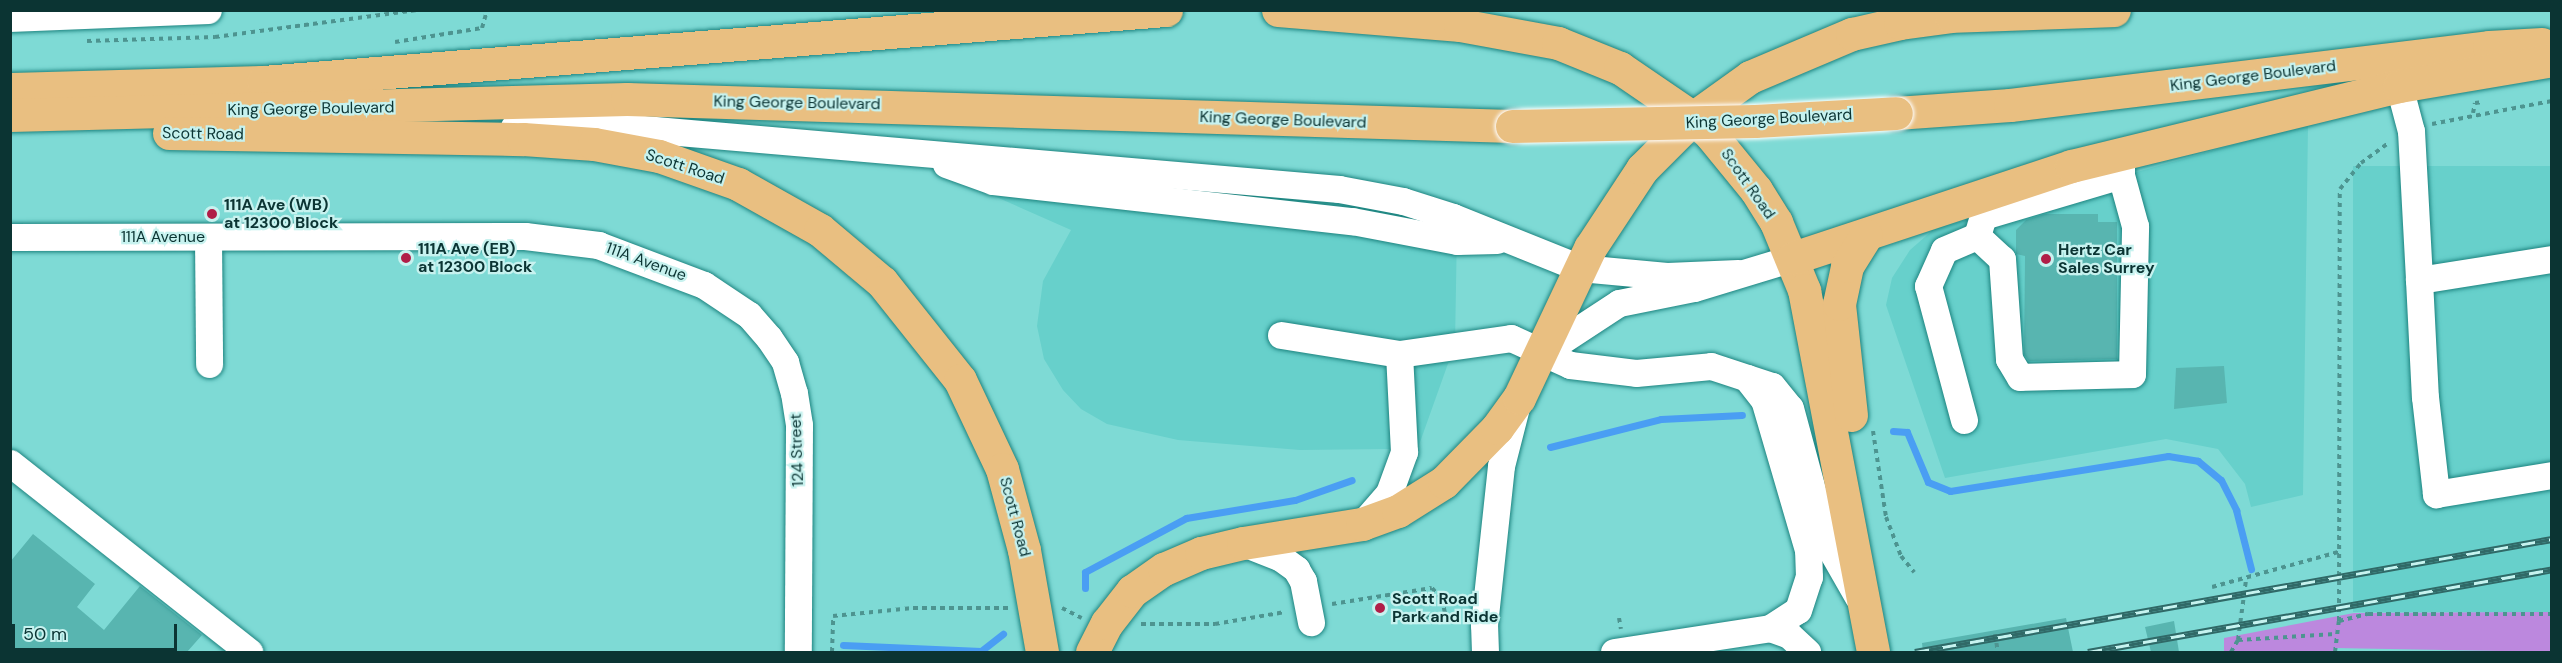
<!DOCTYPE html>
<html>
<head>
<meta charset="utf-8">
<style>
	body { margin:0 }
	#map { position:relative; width:2562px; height:663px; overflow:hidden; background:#7edad5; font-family:"DM Sans",sans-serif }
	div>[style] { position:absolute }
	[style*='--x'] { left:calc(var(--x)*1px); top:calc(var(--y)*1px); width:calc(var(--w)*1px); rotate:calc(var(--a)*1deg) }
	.built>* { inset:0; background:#67d0cb; transform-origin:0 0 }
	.green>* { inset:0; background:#bc88de }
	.stream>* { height:7px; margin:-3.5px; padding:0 3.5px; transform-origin:3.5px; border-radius:3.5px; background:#4a9ef3 }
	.building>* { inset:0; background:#58b5b0 }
	.path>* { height:4px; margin-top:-2px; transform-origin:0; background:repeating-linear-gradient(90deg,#4d9490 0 4.5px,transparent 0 9px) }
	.roads { filter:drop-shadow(0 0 2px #1d8480) drop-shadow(0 0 2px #1d8480) }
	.minor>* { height:27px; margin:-13.5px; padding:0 13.5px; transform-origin:13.5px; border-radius:13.5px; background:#fff }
	.major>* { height:33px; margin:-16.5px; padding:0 16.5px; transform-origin:16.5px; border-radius:16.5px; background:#e9bf81 }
	.rail>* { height:7px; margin-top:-3.5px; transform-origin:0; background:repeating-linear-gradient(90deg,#c7f2ef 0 14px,#306967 0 28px); box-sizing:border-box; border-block:2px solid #306967 }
	.bridges { filter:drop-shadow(0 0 2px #fff) drop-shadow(0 0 2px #fff) }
	.major-bridge>* { height:33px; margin:-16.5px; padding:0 16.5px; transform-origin:16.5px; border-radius:16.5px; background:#e9bf81 }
	.dots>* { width:16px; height:16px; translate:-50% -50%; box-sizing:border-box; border:3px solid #c7f2ef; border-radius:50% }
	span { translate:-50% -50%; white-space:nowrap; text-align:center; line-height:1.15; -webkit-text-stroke:4.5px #c7f2ef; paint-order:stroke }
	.street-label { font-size:16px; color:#0b3433 }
	.poi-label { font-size:16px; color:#0b3433; font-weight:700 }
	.left { translate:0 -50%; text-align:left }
	.frame { position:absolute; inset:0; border:12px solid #0b3433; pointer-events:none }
	.scale { position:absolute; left:12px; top:624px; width:165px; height:27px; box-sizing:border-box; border:3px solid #0b3433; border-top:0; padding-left:8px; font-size:18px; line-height:21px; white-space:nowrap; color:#0b3433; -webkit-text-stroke:4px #c7f2ef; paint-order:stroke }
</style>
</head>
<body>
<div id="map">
	<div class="built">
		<i style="clip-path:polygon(2308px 124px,2303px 495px,2251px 507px,2245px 484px,2218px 449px,2166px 439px,1945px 478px,1886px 305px,1892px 278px,1910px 250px,1934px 229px)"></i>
		<i style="clip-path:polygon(915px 161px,1457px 229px,1455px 344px,1414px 459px,1389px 449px,1300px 450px,1178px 440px,1107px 424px,1081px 409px,1063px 390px,1044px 359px,1037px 326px,1043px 281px,1071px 230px)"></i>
		<i style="left:2551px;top:166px;width:446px;height:198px;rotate:90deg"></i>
	</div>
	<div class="green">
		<i style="clip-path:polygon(2551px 612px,2551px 652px,2334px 648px,2334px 652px,2224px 652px,2224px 638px,2354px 613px)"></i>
	</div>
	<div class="stream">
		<i style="--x:1893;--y:431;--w:14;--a:4"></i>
		<i style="--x:1907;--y:432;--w:54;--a:67.2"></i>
		<i style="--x:1928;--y:482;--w:24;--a:22"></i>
		<i style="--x:1950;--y:491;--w:221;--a:-9.1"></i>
		<i style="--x:2168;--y:456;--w:30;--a:9"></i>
		<i style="--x:2198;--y:461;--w:30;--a:40"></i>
		<i style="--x:2221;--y:480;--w:34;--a:63"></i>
		<i style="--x:2236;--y:510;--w:61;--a:75.7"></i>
		<i style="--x:1550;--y:447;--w:114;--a:-14.2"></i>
		<i style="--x:1661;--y:419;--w:81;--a:-2.8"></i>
		<i style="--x:1085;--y:588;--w:16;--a:-90"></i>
		<i style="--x:1085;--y:572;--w:115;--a:-28.1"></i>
		<i style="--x:1186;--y:518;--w:110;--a:-9.4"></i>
		<i style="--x:1295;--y:500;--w:60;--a:-19.3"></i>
		<i style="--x:843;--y:645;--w:138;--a:2.5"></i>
		<i style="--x:981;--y:651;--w:28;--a:-38"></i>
	</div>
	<div class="building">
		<i style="clip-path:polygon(2045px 214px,2098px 214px,2098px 222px,2117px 222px,2117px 359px,2029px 361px,2024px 354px,2025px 256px,2016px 254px,2016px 230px,2026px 220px)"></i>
		<i style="clip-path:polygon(2224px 366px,2227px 403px,2174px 409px,2176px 368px)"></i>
		<i style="clip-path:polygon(33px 534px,95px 584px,77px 607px,104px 630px,140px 586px,202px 635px,187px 652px,10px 652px,10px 562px)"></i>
		<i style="clip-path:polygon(2066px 618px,2073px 652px,1923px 652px,1922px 643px)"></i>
		<i style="clip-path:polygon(2174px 621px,2179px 652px,2151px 652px,2145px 627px)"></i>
	</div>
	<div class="path">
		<i style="--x:87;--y:41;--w:128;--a:-1.8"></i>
		<i style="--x:215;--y:37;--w:204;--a:-7.6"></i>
		<i style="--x:395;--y:42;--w:88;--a:-9.1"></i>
		<i style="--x:482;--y:28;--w:19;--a:-74"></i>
		<i style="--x:2473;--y:113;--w:10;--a:-79"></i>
		<i style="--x:2475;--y:103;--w:8;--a:-7"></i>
		<i style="--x:2432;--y:124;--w:122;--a:-10.9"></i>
		<i style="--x:1873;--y:431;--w:87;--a:81.4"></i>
		<i style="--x:1886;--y:517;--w:42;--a:69"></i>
		<i style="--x:1901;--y:556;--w:21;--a:51"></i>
		<i style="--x:2212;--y:587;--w:131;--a:-15.5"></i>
		<i style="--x:1332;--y:604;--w:101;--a:-9.1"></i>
		<i style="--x:1432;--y:588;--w:15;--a:48"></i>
		<i style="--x:1442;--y:599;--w:19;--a:78"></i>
		<i style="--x:1062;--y:608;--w:22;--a:27"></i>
		<i style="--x:1424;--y:617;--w:37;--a:3"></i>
		<i style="--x:1619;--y:618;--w:11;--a:80"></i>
		<i style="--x:2339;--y:621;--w:30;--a:-14"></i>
		<i style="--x:2368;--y:614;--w:184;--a:0"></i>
		<i style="--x:1141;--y:624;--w:74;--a:0"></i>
		<i style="--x:1215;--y:624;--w:71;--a:-9.7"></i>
		<i style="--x:1995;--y:634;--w:18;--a:81"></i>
		<i style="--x:2238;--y:640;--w:97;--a:-3.5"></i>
		<i style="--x:832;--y:652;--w:36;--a:-88"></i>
		<i style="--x:833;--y:616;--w:80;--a:-5.7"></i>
		<i style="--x:913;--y:608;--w:95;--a:0"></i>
		<i style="--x:2231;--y:652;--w:14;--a:-60"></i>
		<i style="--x:2238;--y:640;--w:61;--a:-82.4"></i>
		<i style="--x:2335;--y:652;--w:31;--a:-83"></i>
		<i style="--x:2339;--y:621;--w:432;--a:-89.9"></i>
		<i style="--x:2340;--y:189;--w:33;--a:-51"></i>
		<i style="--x:2361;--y:163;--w:32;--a:-36"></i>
	</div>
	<div class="roads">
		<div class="minor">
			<i style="--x:10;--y:18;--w:198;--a:-2.3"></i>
			<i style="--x:2399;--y:86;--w:47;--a:75.1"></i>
			<i style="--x:2411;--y:131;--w:149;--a:86.9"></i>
			<i style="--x:2419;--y:280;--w:135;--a:-9"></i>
			<i style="--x:514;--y:127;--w:60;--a:-3.8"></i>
			<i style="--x:574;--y:123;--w:768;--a:4.93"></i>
			<i style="--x:1339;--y:189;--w:65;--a:10.6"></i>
			<i style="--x:1403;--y:201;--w:52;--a:17.7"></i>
			<i style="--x:1453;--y:217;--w:137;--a:21.9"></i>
			<i style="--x:1580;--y:268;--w:87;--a:5.3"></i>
			<i style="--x:1667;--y:276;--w:71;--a:-2.4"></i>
			<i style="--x:946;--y:164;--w:50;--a:19.9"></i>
			<i style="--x:993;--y:181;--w:361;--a:6.4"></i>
			<i style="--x:1352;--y:221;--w:107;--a:10.8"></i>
			<i style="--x:1457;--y:241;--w:40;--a:-1.4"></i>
			<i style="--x:1983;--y:216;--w:144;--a:-16.5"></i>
			<i style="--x:2121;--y:175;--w:18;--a:-90"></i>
			<i style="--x:1977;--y:236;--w:34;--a:43"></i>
			<i style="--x:2002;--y:259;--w:100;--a:86"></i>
			<i style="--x:2009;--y:359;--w:21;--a:59"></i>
			<i style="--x:2020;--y:377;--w:112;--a:-1.5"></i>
			<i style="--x:2132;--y:374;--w:148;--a:-88.8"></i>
			<i style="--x:2135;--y:226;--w:53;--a:-105.4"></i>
			<i style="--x:10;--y:237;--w:515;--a:-0.11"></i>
			<i style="--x:525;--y:236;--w:74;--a:7"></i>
			<i style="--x:598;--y:245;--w:113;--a:20.7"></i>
			<i style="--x:704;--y:285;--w:54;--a:33.7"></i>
			<i style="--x:749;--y:315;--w:30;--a:49"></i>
			<i style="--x:769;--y:338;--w:29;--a:56"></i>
			<i style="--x:785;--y:362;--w:32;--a:74"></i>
			<i style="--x:794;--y:393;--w:32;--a:81"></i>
			<i style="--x:799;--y:425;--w:227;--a:90.3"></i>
			<i style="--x:208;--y:237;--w:127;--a:89.5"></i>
			<i style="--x:2419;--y:280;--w:117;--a:87.1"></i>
			<i style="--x:2425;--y:397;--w:98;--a:83.5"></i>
			<i style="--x:2436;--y:494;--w:118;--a:-9.3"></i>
			<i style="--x:1281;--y:335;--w:120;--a:9.1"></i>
			<i style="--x:1399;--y:354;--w:113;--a:-8.1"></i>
			<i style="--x:1511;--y:338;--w:65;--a:24.6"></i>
			<i style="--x:1570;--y:365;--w:66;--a:6.9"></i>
			<i style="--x:1636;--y:373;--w:75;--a:-5.3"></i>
			<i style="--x:1711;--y:366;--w:64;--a:18.2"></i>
			<i style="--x:1772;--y:386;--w:28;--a:51"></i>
			<i style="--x:1790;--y:408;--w:138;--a:74.9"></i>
			<i style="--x:1826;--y:541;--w:64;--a:60.3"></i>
			<i style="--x:1541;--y:354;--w:93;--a:-33.2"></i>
			<i style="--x:1619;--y:303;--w:76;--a:-11.3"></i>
			<i style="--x:1694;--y:288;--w:103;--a:-16.9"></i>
			<i style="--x:1964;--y:420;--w:139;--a:-105"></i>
			<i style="--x:1928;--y:286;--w:39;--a:-66"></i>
			<i style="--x:1944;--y:250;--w:36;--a:-23"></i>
			<i style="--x:1977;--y:236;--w:45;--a:-73.2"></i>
			<i style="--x:10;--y:463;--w:305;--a:38.3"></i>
			<i style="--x:1362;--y:524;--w:41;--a:-48.9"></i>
			<i style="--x:1389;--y:493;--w:44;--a:-69.9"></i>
			<i style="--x:1404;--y:452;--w:98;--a:-92.9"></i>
			<i style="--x:1243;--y:543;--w:41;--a:21.5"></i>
			<i style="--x:1281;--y:558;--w:19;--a:36"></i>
			<i style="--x:1296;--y:569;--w:14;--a:60"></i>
			<i style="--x:1303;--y:581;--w:42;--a:79"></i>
			<i style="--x:1770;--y:628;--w:20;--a:20"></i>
			<i style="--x:1789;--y:635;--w:25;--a:43"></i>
			<i style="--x:1485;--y:652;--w:27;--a:-92"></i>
			<i style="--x:1484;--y:625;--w:160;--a:-83.9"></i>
			<i style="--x:1501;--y:466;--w:61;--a:-75.7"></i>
			<i style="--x:1614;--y:652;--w:158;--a:-8.7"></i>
			<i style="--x:1770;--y:628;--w:33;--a:-33"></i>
			<i style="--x:1798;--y:610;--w:35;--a:-72"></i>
			<i style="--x:1809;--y:577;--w:27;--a:-92"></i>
			<i style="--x:1808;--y:550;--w:156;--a:-106.3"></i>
			<i style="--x:1764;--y:400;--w:28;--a:-128"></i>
		</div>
		<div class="major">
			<i style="--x:1278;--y:10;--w:183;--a:4.7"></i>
			<i style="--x:1460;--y:25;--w:100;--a:10.4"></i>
			<i style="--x:1558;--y:43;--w:67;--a:22"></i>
			<i style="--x:1620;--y:68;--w:88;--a:34.4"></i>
			<i style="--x:1693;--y:118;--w:25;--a:43"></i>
			<i style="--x:1711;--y:135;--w:71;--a:50.7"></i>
			<i style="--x:1756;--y:190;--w:38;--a:58"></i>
			<i style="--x:1776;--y:222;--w:74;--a:67.6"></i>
			<i style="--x:1804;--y:290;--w:369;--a:79.2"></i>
			<i style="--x:10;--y:89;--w:253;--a:-1.6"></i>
			<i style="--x:263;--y:82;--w:906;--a:-4.56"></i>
			<i style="--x:1896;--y:113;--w:114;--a:-4"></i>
			<i style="--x:2010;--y:105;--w:482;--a:-6.9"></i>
			<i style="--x:2489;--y:47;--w:53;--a:-3.2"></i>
			<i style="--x:10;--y:115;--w:617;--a:-1.49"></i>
			<i style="--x:627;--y:99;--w:885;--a:1.75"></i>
			<i style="--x:169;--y:133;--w:354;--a:1"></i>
			<i style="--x:523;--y:139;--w:71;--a:4"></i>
			<i style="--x:594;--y:144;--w:66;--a:10.5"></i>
			<i style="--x:659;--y:156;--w:84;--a:19.5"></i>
			<i style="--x:738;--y:184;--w:94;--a:29.3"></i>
			<i style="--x:820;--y:230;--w:81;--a:40"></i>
			<i style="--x:882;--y:282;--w:125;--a:51.5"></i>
			<i style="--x:960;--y:380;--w:98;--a:64.7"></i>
			<i style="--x:1002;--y:469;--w:84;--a:74.8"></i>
			<i style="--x:1024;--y:550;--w:104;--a:80"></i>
			<i style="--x:1793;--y:258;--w:293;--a:-18.3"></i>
			<i style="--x:2071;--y:166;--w:338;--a:-13.7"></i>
			<i style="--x:2399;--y:86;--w:155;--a:-9.6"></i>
			<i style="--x:1851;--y:415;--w:112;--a:-96.2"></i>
			<i style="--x:1839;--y:304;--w:39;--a:-78"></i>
			<i style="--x:1847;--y:266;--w:36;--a:-58"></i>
			<i style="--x:1092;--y:652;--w:33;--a:-63"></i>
			<i style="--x:1107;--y:623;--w:41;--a:-52"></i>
			<i style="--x:1132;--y:591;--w:39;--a:-35"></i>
			<i style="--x:1164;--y:569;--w:40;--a:-23.4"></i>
			<i style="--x:1201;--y:553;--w:43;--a:-13.4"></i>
			<i style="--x:1243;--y:543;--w:121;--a:-9.1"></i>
			<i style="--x:1362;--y:524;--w:38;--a:-20"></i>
			<i style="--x:1398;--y:511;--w:54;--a:-32.2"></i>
			<i style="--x:1444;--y:482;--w:76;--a:-45.5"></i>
			<i style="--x:1497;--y:428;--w:37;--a:-54"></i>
			<i style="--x:1519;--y:398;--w:166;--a:-64.7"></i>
			<i style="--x:1590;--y:248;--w:95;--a:-56.6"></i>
			<i style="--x:1642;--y:169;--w:72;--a:-45"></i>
			<i style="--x:1693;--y:118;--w:70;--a:-35.7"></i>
			<i style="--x:1750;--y:77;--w:111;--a:-22.9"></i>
			<i style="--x:1852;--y:34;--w:49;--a:-12.9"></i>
			<i style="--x:1900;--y:23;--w:51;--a:-7.8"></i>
			<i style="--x:1951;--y:16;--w:163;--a:-2.1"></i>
		</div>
	</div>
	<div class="rail">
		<i style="--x:1915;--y:652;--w:647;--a:-10.06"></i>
		<i style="--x:2088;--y:652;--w:471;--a:-10.1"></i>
	</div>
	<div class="bridges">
		<div class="major-bridge">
			<i style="--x:1512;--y:126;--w:243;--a:-1.2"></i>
			<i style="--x:1755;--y:121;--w:141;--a:-3.2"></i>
		</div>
	</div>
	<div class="dots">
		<i style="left:212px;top:214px;background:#b01e48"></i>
		<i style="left:406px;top:258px;background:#b01e48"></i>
		<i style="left:2046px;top:259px;background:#b01e48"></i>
		<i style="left:1380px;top:608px;background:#b01e48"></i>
	</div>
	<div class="street-label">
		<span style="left:2253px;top:76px;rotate:-7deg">King George Boulevard</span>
		<span style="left:797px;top:103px;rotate:1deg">King George Boulevard</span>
		<span style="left:311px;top:109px;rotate:-1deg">King George Boulevard</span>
		<span style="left:1769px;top:119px;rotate:-3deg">King George Boulevard</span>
		<span style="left:1283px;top:120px;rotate:2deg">King George Boulevard</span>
		<span style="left:203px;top:134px;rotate:1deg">Scott Road</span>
		<span style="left:685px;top:167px;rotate:18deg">Scott Road</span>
		<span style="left:1748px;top:184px;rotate:55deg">Scott Road</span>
		<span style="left:163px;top:237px">111A Avenue</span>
		<span style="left:646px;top:262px;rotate:20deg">111A Avenue</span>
		<span style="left:797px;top:450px;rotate:-92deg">124 Street</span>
		<span style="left:1015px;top:517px;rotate:75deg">Scott Road</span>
	</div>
	<div class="poi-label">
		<span class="left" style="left:224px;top:214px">111A Ave (WB)<br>at 12300 Block</span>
		<span class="left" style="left:418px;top:258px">111A Ave (EB)<br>at 12300 Block</span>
		<span class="left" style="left:2058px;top:259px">Hertz Car<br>Sales Surrey</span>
		<span class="left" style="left:1392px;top:608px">Scott Road<br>Park and Ride</span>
	</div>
	<div class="frame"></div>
	<div class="scale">50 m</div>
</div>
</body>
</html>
